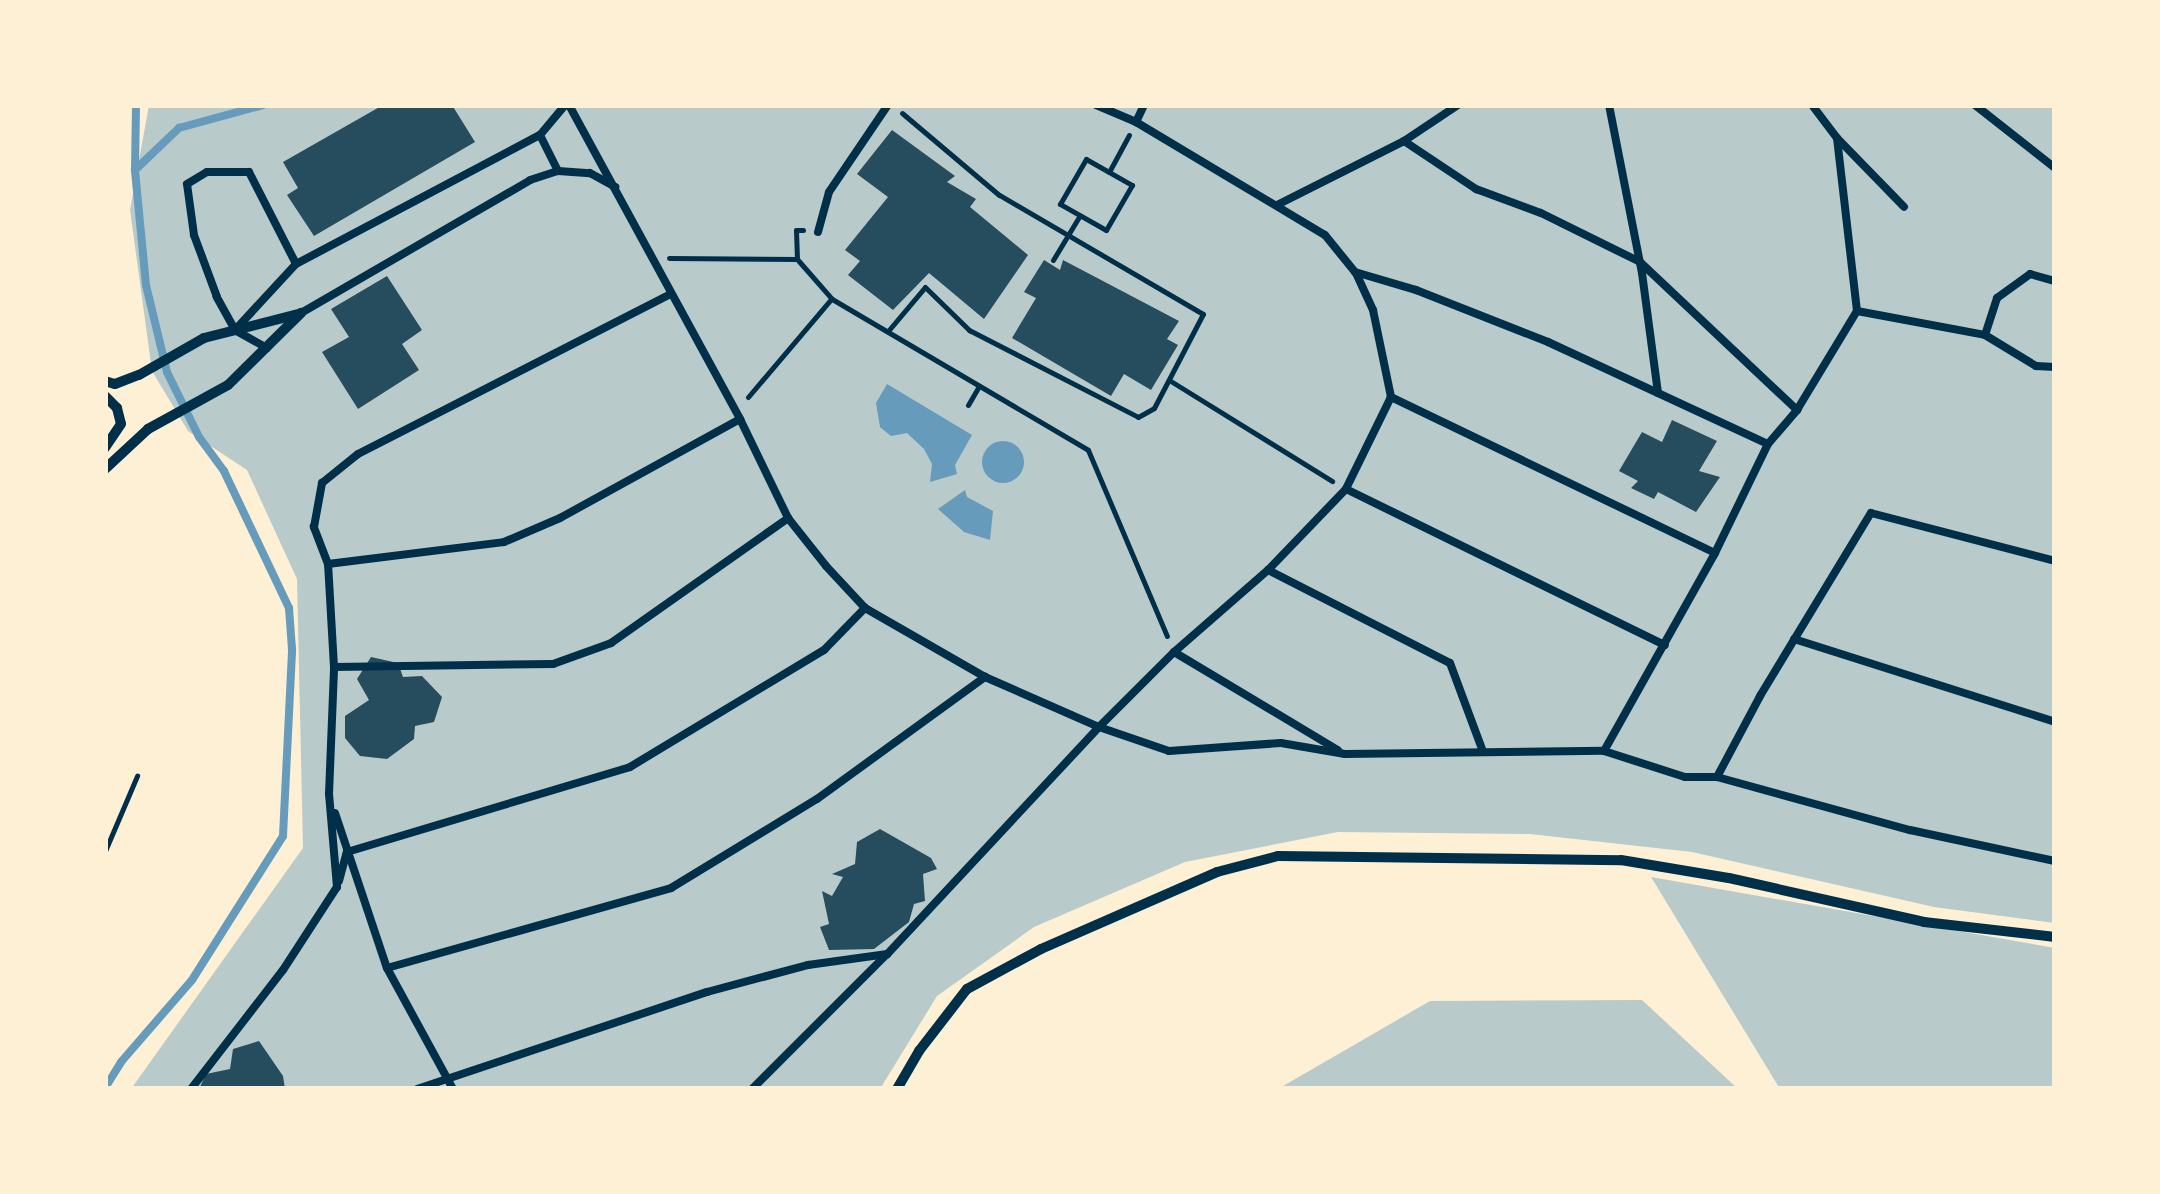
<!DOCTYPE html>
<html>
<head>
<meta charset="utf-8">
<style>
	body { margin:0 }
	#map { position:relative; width:2160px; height:1194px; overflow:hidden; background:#fdf0d5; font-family:"Nunito Sans",sans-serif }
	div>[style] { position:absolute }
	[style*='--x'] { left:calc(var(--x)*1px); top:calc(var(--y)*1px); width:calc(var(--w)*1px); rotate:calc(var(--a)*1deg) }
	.green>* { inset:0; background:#b9caca }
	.water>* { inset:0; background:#669bbc }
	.round { border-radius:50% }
	.stream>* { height:8px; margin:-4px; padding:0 4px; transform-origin:4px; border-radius:4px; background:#669bbc }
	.building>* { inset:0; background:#264d5e }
	.path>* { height:5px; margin:-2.5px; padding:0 2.5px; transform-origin:2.5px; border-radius:2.5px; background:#003049 }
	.service>* { height:8px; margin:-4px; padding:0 4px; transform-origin:4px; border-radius:4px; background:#003049 }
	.minor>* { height:10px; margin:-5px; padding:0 5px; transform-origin:5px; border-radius:5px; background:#003049 }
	span { translate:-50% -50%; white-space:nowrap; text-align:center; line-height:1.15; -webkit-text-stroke:10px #fdf0d5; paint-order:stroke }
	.frame { position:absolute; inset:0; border:108px solid #fdf0d5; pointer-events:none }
</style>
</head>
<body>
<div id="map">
	<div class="green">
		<i style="clip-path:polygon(149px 105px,2055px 105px,2055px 923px,1934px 907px,1692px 852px,1530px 834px,1338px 832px,1185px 862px,1034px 927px,937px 996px,880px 1089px,131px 1089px,303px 848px,297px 579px,247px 470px,188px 431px,152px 371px,130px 210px)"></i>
		<i style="clip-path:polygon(1651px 877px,2055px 948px,2055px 1089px,1780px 1089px)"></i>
		<i style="clip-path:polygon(1642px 1000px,1738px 1089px,1278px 1089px,1430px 1001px)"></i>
	</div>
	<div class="water">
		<i style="clip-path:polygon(887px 384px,972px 435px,955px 465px,957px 474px,930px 482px,932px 464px,924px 449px,907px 433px,891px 436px,880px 427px,876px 403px)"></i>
		<i class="round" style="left:982px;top:441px;width:42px;height:42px"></i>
		<i style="clip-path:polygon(965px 490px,967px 497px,993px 511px,990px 540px,964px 532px,938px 509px)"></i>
	</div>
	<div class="stream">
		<i style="--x:135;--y:170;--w:65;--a:-89.1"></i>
		<i style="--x:105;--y:1088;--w:31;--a:-58"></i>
		<i style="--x:121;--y:1062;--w:108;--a:-49.1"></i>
		<i style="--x:192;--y:980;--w:170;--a:-57.7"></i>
		<i style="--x:283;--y:836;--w:187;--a:-87.2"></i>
		<i style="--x:292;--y:649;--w:41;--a:-94.2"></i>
		<i style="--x:289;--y:608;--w:152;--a:-115.4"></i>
		<i style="--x:224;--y:471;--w:42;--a:-126.3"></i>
		<i style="--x:199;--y:437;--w:72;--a:-116.2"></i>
		<i style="--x:167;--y:372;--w:89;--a:-103.6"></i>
		<i style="--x:146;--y:285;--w:116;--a:-95.5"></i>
		<i style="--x:135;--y:170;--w:61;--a:-43.7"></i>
		<i style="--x:179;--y:128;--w:87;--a:-15.3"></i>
	</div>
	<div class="building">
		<i style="clip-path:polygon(383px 105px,452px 105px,475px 142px,314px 236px,287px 195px,298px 188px,283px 162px)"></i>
		<i style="clip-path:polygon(892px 130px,955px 176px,947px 182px,976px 199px,970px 207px,1028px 255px,984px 319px,929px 273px,893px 310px,848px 275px,860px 261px,845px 250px,888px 197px,857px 174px)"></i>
		<i style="clip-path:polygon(1044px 260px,1060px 270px,1063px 260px,1179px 321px,1167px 339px,1178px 345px,1151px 390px,1124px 374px,1111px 396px,1012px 338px,1036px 298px,1024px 292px)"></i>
		<i style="clip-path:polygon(387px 276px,422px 330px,402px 344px,419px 370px,358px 409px,322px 352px,349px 337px,331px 309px)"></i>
		<i style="clip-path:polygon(1672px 420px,1717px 441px,1699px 471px,1720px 477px,1696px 512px,1658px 492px,1654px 499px,1631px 488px,1638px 481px,1619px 471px,1642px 432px,1662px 442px)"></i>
		<i style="clip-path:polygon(371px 657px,398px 663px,403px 677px,422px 676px,442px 697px,434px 722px,415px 726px,414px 739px,387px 759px,360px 756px,345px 738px,345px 716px,369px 700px,357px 679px)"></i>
		<i style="clip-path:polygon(880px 829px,931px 858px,937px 869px,923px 874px,925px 901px,914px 904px,909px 922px,874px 949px,829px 950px,820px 927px,829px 924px,822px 891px,832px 896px,843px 877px,832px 874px,855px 864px,857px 842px)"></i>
		<i style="clip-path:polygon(259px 1041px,283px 1076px,285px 1089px,199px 1089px,206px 1074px,230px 1069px,233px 1049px)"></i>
	</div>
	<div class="path">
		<i style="--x:1086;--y:159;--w:53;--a:29.5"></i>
		<i style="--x:1132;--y:185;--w:52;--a:120"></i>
		<i style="--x:1106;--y:230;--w:53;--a:-150.5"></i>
		<i style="--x:1060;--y:204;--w:52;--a:-60"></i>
		<i style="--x:1109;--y:172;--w:42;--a:-61.6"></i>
		<i style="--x:669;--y:258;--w:128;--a:0.4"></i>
		<i style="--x:797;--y:259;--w:29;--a:-92"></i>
		<i style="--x:796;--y:230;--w:7;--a:0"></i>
		<i style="--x:797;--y:259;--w:53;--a:48.8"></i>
		<i style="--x:832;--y:299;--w:297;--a:30.5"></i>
		<i style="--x:1088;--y:450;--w:202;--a:67"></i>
		<i style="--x:1053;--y:260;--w:52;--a:-59"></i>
		<i style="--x:888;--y:331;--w:57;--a:-49.9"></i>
		<i style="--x:925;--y:287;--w:62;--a:44.3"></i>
		<i style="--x:969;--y:330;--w:190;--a:27.2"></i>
		<i style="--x:1138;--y:417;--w:18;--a:-29"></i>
		<i style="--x:1154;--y:408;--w:106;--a:-62.5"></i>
		<i style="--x:1203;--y:314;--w:236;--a:-149.7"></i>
		<i style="--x:999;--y:195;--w:127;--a:-139.8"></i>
		<i style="--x:1169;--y:380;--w:192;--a:31.8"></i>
		<i style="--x:748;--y:397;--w:128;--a:-49.7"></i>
		<i style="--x:968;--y:405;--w:22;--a:-60"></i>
		<i style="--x:105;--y:851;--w:82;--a:-66.9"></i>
	</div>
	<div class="service">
		<i style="--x:569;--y:105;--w:358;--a:61.4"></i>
		<i style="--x:740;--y:419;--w:110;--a:64.1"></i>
		<i style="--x:788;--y:518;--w:61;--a:51.6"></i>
		<i style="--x:826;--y:566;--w:57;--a:47.1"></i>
		<i style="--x:865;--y:608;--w:138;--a:29.9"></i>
		<i style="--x:985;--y:677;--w:124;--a:23.7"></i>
		<i style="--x:1099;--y:727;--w:74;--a:18.9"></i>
		<i style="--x:1169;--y:751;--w:112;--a:-4.1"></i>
		<i style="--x:1281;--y:743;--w:65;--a:9.8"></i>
		<i style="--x:1345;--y:754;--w:259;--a:-0.7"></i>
		<i style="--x:1604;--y:751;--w:227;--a:-60.7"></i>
		<i style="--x:1715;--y:553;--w:360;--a:-154.3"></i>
		<i style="--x:1391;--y:397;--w:102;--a:116.1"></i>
		<i style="--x:1346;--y:489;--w:112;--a:133.9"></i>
		<i style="--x:1268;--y:570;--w:125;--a:138.9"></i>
		<i style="--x:1174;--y:652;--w:106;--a:135"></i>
		<i style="--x:1099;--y:727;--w:311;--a:133"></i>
		<i style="--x:887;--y:954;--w:191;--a:135"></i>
		<i style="--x:1096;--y:105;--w:43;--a:23"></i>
		<i style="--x:1144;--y:105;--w:19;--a:115"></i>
		<i style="--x:1136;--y:122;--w:220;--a:30.9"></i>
		<i style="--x:1325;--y:235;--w:48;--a:51"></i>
		<i style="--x:1355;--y:272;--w:64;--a:16.4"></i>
		<i style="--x:1416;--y:290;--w:142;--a:21.5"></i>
		<i style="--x:1548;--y:342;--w:242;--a:24.9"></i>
		<i style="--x:1609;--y:105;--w:171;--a:78.9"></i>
		<i style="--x:1642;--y:273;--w:121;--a:82.4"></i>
		<i style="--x:1975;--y:105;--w:102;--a:38.2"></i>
		<i style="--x:1837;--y:138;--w:96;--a:45.8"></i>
		<i style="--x:1404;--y:141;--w:87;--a:33.7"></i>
		<i style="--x:1476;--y:189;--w:69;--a:20.3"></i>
		<i style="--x:1541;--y:213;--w:110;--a:26.3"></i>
		<i style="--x:1640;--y:262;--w:216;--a:43.3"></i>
		<i style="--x:558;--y:171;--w:40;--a:-116.6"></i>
		<i style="--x:540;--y:135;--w:39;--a:-50"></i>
		<i style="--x:1277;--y:205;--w:142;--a:-26.7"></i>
		<i style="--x:1404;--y:141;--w:65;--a:-33.7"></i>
		<i style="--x:818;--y:232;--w:41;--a:-74.6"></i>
		<i style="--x:829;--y:192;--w:105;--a:-55.9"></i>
		<i style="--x:1356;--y:273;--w:41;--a:65.3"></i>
		<i style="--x:1373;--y:310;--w:89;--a:78.3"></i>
		<i style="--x:1857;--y:311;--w:130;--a:10.6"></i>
		<i style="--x:1985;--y:335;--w:60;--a:31.3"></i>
		<i style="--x:2036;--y:366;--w:19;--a:3"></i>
		<i style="--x:301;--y:313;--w:265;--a:-30.1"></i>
		<i style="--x:530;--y:180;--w:29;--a:-18"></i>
		<i style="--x:558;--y:171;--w:32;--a:4"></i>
		<i style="--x:590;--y:173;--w:29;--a:29"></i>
		<i style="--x:235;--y:330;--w:90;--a:-47.3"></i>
		<i style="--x:296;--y:264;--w:276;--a:-27.9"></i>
		<i style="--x:1985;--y:335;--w:39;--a:-72"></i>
		<i style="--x:1997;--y:298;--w:41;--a:-36"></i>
		<i style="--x:2030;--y:274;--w:26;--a:16"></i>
		<i style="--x:267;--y:348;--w:37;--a:-151"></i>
		<i style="--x:235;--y:330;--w:38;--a:-119"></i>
		<i style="--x:217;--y:297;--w:66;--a:-110.4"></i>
		<i style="--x:194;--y:235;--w:51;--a:-97.8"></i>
		<i style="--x:187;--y:184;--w:23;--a:-31"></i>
		<i style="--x:207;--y:172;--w:42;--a:0"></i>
		<i style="--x:249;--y:172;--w:103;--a:62.9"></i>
		<i style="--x:1346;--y:489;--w:355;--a:26.1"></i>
		<i style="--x:1715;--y:553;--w:121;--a:-64.1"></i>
		<i style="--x:1768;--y:444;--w:45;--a:-49.5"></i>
		<i style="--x:1797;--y:410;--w:116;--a:-58.8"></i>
		<i style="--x:1857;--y:311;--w:174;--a:-96.6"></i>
		<i style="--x:1837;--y:138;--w:41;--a:-127.1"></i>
		<i style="--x:328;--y:564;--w:177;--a:-7.1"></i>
		<i style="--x:504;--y:542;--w:61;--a:-23.2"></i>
		<i style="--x:560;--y:518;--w:205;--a:-28.8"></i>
		<i style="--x:1268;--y:570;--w:204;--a:27.1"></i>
		<i style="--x:1450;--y:663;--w:92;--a:69.6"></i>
		<i style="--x:1794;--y:639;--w:274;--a:17.6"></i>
		<i style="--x:1174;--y:652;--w:191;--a:30.9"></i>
		<i style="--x:334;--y:667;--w:219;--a:-0.8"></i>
		<i style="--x:553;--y:664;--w:62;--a:-19.9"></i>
		<i style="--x:611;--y:643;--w:217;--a:-35.2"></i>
		<i style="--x:1604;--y:751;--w:85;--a:17.8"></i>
		<i style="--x:1685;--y:777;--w:32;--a:0"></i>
		<i style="--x:1717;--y:777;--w:200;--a:15.4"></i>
		<i style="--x:1910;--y:830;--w:148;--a:12.1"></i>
		<i style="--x:1717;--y:777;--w:92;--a:-62"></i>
		<i style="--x:1760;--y:696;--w:214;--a:-58.8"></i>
		<i style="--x:1871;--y:513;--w:190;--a:14.6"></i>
		<i style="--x:335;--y:813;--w:163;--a:71.5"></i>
		<i style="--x:387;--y:968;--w:138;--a:61.4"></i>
		<i style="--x:339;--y:881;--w:30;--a:-75"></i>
		<i style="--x:347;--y:852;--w:295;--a:-16.7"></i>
		<i style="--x:630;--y:767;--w:227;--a:-31.1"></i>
		<i style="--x:824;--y:650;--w:59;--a:-45.7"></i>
		<i style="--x:387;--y:968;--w:295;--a:-15.7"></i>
		<i style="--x:671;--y:888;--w:171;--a:-31.4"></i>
		<i style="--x:817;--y:799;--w:208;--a:-36"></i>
		<i style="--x:191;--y:1089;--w:150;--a:-52.3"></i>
		<i style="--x:283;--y:970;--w:99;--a:-57"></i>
		<i style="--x:337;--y:887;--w:93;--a:-94.9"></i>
		<i style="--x:329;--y:794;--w:127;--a:-87.7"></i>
		<i style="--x:334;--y:667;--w:103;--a:-93.3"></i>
		<i style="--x:328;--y:564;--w:40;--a:-111"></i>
		<i style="--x:314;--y:527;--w:45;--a:-79.7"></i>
		<i style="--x:322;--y:483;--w:46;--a:-38.9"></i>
		<i style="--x:358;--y:454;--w:349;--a:-27.1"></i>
		<i style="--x:417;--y:1089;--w:306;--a:-18.5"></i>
		<i style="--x:707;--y:992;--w:105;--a:-15"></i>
		<i style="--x:808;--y:965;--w:80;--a:-7.9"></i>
	</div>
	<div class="minor">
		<i style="--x:105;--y:381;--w:10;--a:17"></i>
		<i style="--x:115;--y:384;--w:26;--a:-21"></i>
		<i style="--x:139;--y:375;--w:75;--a:-29.6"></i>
		<i style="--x:204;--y:338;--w:98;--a:-14.2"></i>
		<i style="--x:105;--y:396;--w:17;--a:45"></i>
		<i style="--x:117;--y:408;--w:16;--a:76"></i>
		<i style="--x:121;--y:424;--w:29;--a:124"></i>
		<i style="--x:105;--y:469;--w:59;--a:-42.9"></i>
		<i style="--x:148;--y:429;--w:91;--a:-28.8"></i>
		<i style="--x:228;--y:385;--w:103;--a:-44.6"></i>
		<i style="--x:897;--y:1089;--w:44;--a:-59.9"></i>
		<i style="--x:919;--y:1051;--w:78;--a:-52.3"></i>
		<i style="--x:967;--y:989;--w:84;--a:-28.4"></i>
		<i style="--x:1041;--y:949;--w:192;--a:-23.6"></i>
		<i style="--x:1217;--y:872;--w:63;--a:-14.7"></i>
		<i style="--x:1278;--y:856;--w:343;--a:0.7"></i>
		<i style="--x:1621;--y:860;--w:109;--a:9.5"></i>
		<i style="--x:1729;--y:878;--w:200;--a:12.7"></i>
		<i style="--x:1924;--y:922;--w:132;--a:6.5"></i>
	</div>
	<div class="frame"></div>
</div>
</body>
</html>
